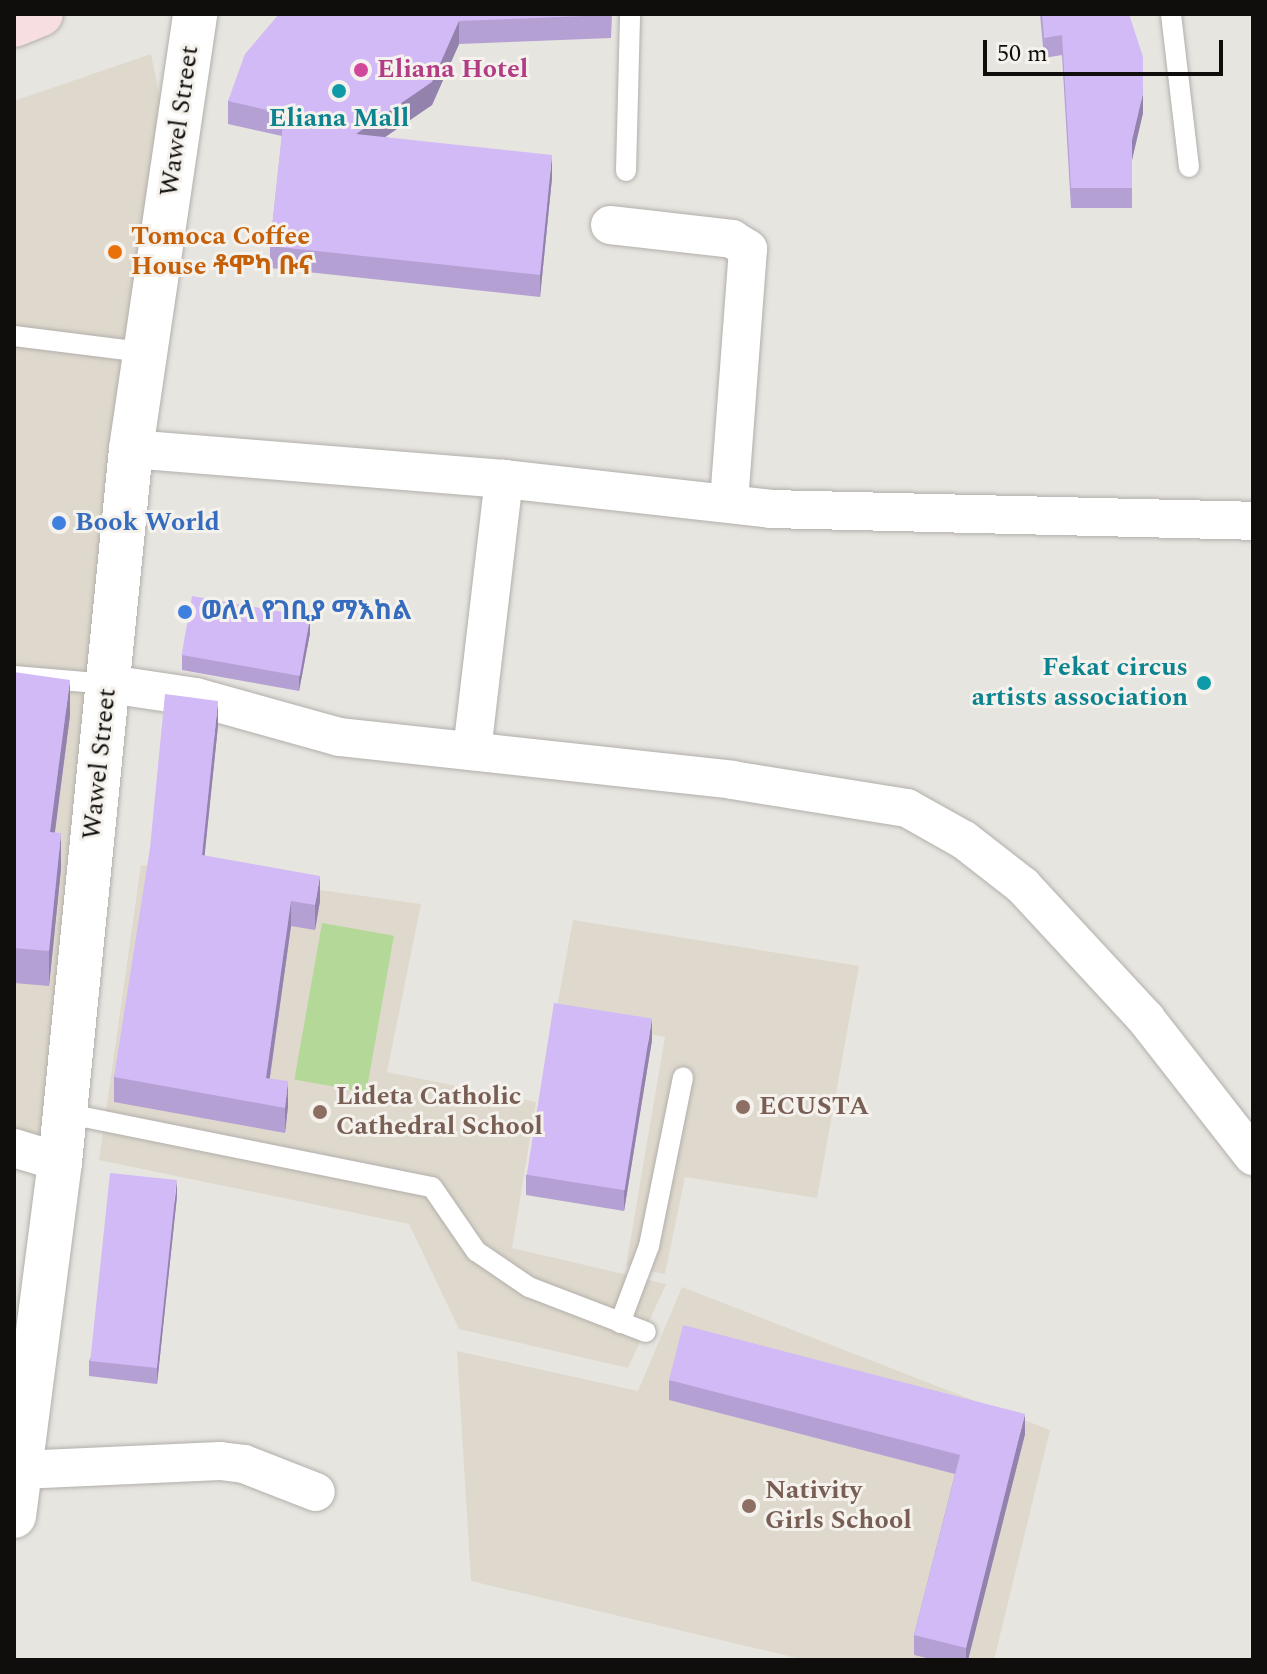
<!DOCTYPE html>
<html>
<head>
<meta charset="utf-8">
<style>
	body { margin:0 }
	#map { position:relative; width:1267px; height:1674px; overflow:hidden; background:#e7e5e0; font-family:Spectral,"Noto Sans Ethiopic",serif }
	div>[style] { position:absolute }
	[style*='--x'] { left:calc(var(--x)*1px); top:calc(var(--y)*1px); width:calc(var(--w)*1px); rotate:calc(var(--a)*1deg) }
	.built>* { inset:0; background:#dfd9cd }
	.green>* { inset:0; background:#b3d897; transform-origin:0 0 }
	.roads { filter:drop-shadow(0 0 2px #b2afab) drop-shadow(0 0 2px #b2afab) }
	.lane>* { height:20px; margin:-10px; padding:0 10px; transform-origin:10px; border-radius:10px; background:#fff }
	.street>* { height:38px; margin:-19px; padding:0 19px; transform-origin:19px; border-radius:19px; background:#fff }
	.secondary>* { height:44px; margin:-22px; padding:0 22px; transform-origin:22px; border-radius:22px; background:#fff }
	.primary>* { height:44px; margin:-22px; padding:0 22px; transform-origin:22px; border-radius:22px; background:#f7dfe1 }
	.wall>* { inset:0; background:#b4a0d3 }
	.shaded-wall>* { inset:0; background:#9282ac }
	.building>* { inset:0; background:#d1baf5; transform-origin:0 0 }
	.dots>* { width:22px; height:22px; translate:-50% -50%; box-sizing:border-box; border:4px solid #f5f2ed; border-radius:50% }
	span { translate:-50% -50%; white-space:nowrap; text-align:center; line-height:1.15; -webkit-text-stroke:6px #f5f2ed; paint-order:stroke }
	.hotel-label { font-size:26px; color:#b23c85; font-weight:700 }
	.left { translate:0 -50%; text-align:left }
	.culture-label { font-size:26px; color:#0d838f; font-weight:700 }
	.right { translate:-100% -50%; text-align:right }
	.street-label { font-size:26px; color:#0f0e0c }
	.food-label { font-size:26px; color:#c56008; font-weight:700 }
	.shop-label { font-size:26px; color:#366cbe; font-weight:700 }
	.education-label { font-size:26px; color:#785e54; font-weight:700 }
	.frame { position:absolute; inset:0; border:16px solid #0f0e0c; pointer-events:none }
	.scale { position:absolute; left:983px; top:40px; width:240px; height:36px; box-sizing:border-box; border:4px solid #0f0e0c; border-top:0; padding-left:10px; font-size:24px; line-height:28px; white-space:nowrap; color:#0f0e0c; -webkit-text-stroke:6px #f5f2ed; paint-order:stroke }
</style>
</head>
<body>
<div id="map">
	<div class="built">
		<i style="clip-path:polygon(151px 54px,169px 143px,67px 1171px,14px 1158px,14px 101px)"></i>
		<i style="clip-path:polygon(141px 865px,421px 904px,387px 1072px,536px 1102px,512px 1248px,666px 1284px,628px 1368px,459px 1329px,409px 1224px,99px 1160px)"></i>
		<i style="clip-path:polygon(573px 920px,859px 966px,817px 1198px,685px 1177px,665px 1274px,626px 1266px,665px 1037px,555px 1018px)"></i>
		<i style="clip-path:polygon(682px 1287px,1050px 1430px,994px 1660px,805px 1660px,471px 1581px,457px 1351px,638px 1391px)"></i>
	</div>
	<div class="green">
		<i style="left:322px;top:923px;width:73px;height:159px;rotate:10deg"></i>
	</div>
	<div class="roads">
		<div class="lane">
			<i style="--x:1171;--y:14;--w:154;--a:83.3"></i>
			<i style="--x:626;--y:171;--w:157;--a:-88.5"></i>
			<i style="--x:14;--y:336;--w:130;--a:7.1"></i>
			<i style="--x:14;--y:676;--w:95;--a:4.8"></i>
			<i style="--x:64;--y:1113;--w:375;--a:11.4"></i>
			<i style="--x:432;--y:1187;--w:78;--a:55.5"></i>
			<i style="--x:476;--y:1251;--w:64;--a:34.2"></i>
			<i style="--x:529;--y:1287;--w:125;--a:21"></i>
			<i style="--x:620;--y:1323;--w:82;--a:-69.4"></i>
			<i style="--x:649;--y:1246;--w:172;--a:-78.6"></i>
		</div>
		<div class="street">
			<i style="--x:610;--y:225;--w:123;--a:6.5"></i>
			<i style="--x:732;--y:239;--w:19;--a:32"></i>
			<i style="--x:748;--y:249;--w:254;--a:94.3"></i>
			<i style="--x:131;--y:449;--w:374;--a:4.6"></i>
			<i style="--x:504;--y:479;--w:268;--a:6.4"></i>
			<i style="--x:770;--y:509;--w:483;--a:1.4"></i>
			<i style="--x:109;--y:684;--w:88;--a:8.5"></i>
			<i style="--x:196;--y:697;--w:148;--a:15.6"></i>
			<i style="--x:339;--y:737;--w:395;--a:6.2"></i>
			<i style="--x:732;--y:780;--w:177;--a:9.1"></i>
			<i style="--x:907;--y:808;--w:65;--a:29.3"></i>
			<i style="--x:964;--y:840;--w:75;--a:37.9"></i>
			<i style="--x:1023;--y:886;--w:181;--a:47.2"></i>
			<i style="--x:1146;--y:1019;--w:174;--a:52"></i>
			<i style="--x:472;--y:751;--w:274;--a:-83.3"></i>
			<i style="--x:14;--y:1148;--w:48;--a:16.9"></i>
			<i style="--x:20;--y:1470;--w:200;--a:-2.6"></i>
			<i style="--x:220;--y:1461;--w:24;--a:7"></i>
			<i style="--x:244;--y:1464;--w:77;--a:21.3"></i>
		</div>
		<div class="secondary">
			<i style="--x:14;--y:1516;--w:357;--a:-82.6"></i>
			<i style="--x:60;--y:1162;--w:717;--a:-84.31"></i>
			<i style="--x:131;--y:449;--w:440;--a:-81.6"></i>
		</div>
		<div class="primary">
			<i style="--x:14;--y:25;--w:29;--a:-22"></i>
		</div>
	</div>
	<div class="wall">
		<i style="clip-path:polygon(279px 14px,612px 14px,611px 38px,459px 44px,432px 105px,385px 137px,552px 178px,540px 297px,270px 268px,270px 246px,282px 136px,228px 124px,228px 101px)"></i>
		<i style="clip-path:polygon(1040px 14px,1129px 14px,1143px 113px,1132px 159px,1132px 208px,1071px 208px,1062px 55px,1044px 58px)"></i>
		<i style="clip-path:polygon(310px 633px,299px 691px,182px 670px,182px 655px)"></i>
		<i style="clip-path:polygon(14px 672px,70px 715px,55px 833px,61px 869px,49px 986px,14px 983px)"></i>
		<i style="clip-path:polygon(218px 726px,204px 856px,320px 901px,315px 930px,291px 926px,270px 1078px,288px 1106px,285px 1133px,114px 1102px,114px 1077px)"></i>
		<i style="clip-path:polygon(652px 1040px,624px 1211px,526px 1195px,526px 1175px)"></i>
		<i style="clip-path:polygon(177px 1196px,157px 1384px,89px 1376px,89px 1361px)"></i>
		<i style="clip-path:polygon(669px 1380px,1025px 1434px,968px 1660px,935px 1660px,914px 1655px,914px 1635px,955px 1474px,669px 1400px)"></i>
	</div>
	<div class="shaded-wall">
		<i style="clip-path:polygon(459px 21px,459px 44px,432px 105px,356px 157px,356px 134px)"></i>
		<i style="clip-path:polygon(1143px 93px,1143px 113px,1132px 160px,1132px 140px)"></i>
		<i style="clip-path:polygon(552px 155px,552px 178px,540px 297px,540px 275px)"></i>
		<i style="clip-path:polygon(310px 617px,310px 633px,299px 691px,299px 675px)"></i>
		<i style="clip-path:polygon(70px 680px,70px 715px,50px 868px,50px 832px)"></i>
		<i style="clip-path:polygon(218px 701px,218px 726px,202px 881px,202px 855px)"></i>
		<i style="clip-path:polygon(61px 833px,61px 869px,49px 986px,49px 951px)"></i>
		<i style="clip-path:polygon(320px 876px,320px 901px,315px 930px,315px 905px)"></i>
		<i style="clip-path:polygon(291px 901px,291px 926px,266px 1103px,266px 1078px)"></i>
		<i style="clip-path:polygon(652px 1019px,652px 1040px,624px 1211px,624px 1191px)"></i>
		<i style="clip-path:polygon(288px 1081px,288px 1106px,285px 1133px,285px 1108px)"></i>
		<i style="clip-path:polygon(177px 1180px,177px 1196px,157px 1384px,157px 1368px)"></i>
		<i style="clip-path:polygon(1025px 1414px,1025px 1434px,968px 1660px,966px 1660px,966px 1648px)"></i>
	</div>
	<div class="building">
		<i style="clip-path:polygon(279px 14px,611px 14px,611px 15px,459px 21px,432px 82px,356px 134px,552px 155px,540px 275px,270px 246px,284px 114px,228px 101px,245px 54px)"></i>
		<i style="clip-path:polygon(1042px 14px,1129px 14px,1143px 57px,1143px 93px,1132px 140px,1132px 188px,1071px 188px,1062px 35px,1044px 38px)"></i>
		<i style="left:192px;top:596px;width:120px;height:60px;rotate:10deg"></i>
		<i style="clip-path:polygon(14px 672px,70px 680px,50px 832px,61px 833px,49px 951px,14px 948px)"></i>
		<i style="clip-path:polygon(165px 694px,218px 701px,202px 855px,320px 876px,315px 905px,291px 901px,266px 1078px,288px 1081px,285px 1108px,114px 1077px,150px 848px)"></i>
		<i style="left:554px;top:1003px;width:99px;height:174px;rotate:9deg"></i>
		<i style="left:110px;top:1173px;width:67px;height:189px;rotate:6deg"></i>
		<i style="clip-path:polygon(683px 1325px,1025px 1414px,966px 1648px,914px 1635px,960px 1455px,669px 1380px)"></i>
	</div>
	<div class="dots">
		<i style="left:361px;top:70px;background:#d1479c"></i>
		<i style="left:339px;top:91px;background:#0f9aa8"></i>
		<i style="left:115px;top:252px;background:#e8710a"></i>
		<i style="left:59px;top:523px;background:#3f7fe0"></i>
		<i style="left:185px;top:612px;background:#3f7fe0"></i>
		<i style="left:1204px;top:683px;background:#0f9aa8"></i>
		<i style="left:743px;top:1107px;background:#8d6e63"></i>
		<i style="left:320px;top:1112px;background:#8d6e63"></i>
		<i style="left:749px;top:1506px;background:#8d6e63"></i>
	</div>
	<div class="hotel-label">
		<span class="left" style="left:377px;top:70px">Eliana Hotel</span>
	</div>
	<div class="culture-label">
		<span style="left:339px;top:119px">Eliana Mall</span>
		<span class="right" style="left:1188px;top:683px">Fekat circus<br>artists association</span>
	</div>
	<div class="street-label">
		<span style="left:180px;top:121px;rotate:-82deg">Wawel Street</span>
		<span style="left:100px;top:764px;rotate:-84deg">Wawel Street</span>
	</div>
	<div class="food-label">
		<span class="left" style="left:131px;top:252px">Tomoca Coffee<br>House ቶሞካ ቡና</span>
	</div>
	<div class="shop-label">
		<span class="left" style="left:75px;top:523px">Book World</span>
		<span class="left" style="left:201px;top:612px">ወለላ የገቢያ ማእከል</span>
	</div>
	<div class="education-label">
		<span class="left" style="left:336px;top:1112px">Lideta Catholic<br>Cathedral School</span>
		<span class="left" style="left:759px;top:1107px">ECUSTA</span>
		<span class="left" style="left:765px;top:1506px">Nativity<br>Girls School</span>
	</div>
	<div class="frame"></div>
	<div class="scale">50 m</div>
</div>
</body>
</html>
